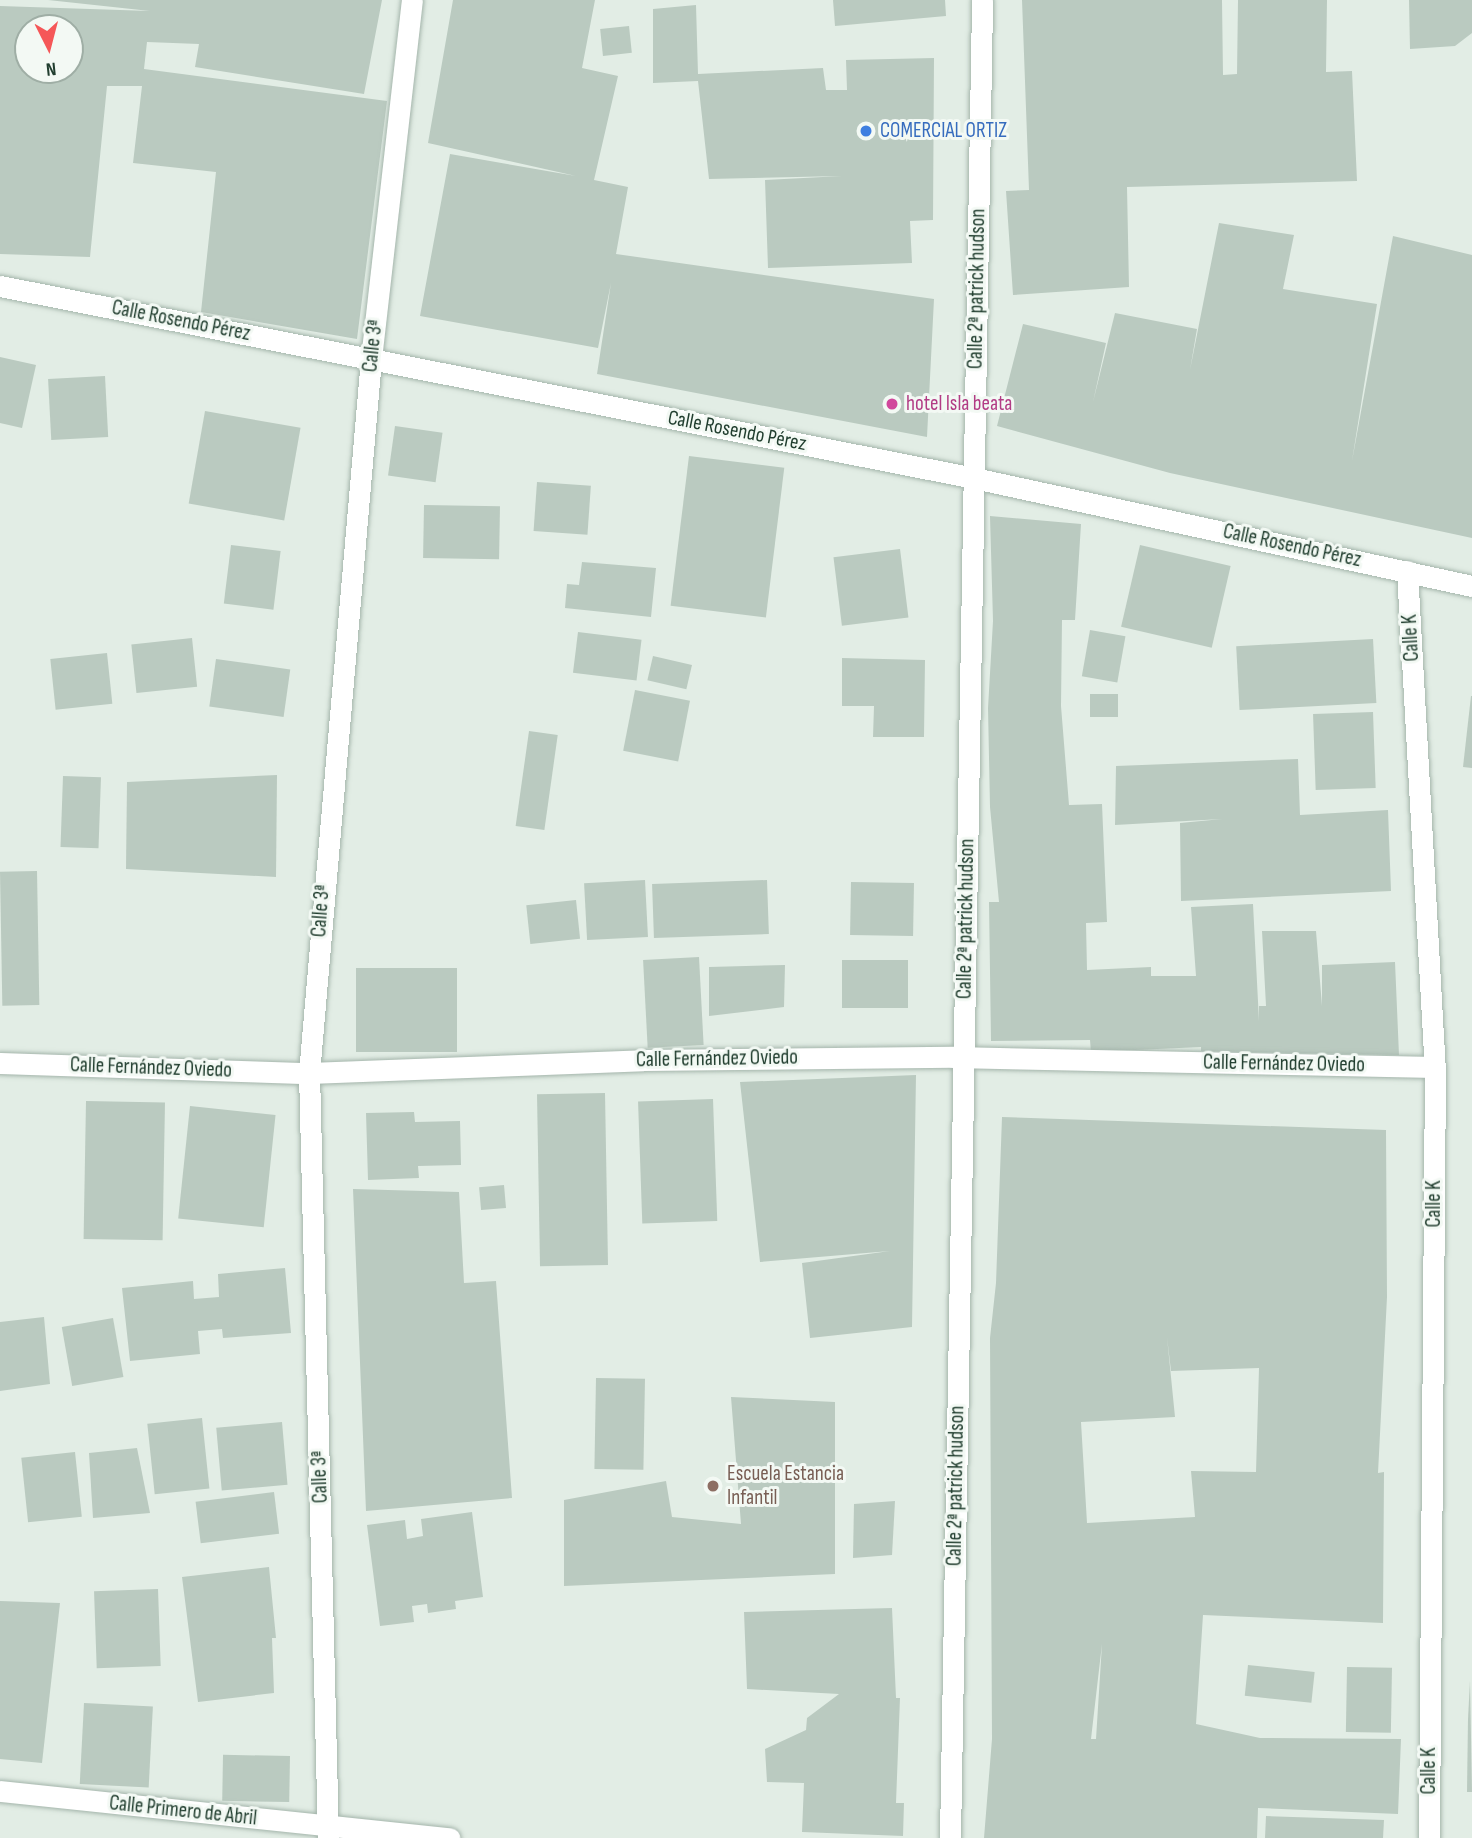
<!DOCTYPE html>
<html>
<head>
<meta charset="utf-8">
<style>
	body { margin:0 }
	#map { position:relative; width:1472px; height:1838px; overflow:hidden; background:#e2ede5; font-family:"Sofia Sans Condensed",sans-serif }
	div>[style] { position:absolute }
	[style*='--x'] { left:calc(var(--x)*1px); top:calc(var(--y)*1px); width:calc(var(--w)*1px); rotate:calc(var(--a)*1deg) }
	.building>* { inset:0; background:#bacac0; transform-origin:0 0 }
	.roads { filter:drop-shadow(0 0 2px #a4b5ab) drop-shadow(0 0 2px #a4b5ab) }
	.street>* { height:21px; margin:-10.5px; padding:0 10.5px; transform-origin:10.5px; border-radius:10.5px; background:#fff }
	.secondary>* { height:21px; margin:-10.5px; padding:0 10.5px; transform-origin:10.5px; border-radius:10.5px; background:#fff }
	.dots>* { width:19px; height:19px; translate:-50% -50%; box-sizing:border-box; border:4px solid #f3f9f4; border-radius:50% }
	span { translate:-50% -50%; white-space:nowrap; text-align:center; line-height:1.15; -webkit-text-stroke:6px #f3f9f4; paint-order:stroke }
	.shop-label { font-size:21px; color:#366cbe }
	.left { translate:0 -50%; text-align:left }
	.street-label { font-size:21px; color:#213e2f }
	.hotel-label { font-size:21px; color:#b23c85 }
	.education-label { font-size:21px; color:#785e54 }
	.north { position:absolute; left:14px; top:14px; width:70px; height:70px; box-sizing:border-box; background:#f3f9f4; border:2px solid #9faea5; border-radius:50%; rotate:174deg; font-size:19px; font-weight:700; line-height:28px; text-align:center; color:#213e2f }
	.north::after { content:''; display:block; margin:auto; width:24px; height:32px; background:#f55758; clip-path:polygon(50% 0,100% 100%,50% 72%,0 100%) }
</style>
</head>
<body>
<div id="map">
	<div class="building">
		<i style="clip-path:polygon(evenodd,48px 0,382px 0,364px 94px,195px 67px,199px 44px,147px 42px,144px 69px,387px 101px,357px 339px,201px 312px,216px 172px,133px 163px,142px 86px,107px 86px,90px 257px,0 254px,0 6px,150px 11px,48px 0,28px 28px,70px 28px,70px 70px,28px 70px,28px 28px)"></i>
		<i style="clip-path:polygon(453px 0,595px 0,582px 68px,618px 76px,594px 180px,628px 187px,616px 254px,934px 299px,927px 437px,597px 374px,611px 283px,598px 348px,420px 316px,450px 154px,576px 176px,428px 143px)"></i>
		<i style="clip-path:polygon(833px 0,945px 0,946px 16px,835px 26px)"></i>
		<i style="clip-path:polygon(1022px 0,1222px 0,1223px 75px,1237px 74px,1238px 0,1327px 0,1326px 72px,1352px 71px,1357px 181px,1127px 187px,1129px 287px,1013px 295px,1006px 191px,1029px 190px)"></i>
		<i style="clip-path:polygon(1409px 0,1472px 0,1472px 33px,1455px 46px,1410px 49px)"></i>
		<i style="clip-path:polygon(696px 5px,698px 74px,823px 68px,826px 90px,847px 90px,846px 60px,934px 58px,933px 220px,910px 221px,912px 263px,768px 268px,765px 180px,842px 176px,709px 179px,698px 81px,653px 83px,653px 9px)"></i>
		<i style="left:629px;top:26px;width:27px;height:29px;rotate:84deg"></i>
		<i style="clip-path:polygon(1219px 223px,1294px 235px,1283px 289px,1377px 304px,1352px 461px,1393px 236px,1472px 255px,1472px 538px,1170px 473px,997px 426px,1023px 324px,1106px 343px,1093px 402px,1115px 313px,1197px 329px,1190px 370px)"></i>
		<i style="clip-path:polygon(0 357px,36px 365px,22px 428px,0 423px)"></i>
		<i style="left:105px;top:376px;width:61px;height:57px;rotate:87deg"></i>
		<i style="left:205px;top:411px;width:97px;height:94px;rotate:10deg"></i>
		<i style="left:395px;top:426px;width:48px;height:50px;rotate:8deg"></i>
		<i style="left:689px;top:456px;width:96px;height:151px;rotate:7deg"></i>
		<i style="left:537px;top:482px;width:54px;height:49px;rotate:4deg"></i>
		<i style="left:424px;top:505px;width:76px;height:53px;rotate:1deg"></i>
		<i style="clip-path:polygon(990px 516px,1081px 524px,1075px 620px,1062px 620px,1061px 706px,1069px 805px,1102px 804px,1107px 922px,1086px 923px,1087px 970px,1151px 967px,1151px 976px,1196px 976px,1191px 907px,1253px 904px,1259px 1021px,1259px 1006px,1266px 1006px,1262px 931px,1316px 931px,1322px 1006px,1322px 965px,1395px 962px,1399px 1055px,1201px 1051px,1201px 1047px,1091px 1052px,1090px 1040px,991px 1041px,989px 902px,999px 902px,990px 807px,988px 708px,993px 621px)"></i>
		<i style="left:231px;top:545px;width:50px;height:59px;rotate:7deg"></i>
		<i style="left:1140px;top:545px;width:93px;height:84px;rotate:13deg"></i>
		<i style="left:900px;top:549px;width:69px;height:67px;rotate:83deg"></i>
		<i style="clip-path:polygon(582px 562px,656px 568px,651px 617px,565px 608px,567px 584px,579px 585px)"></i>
		<i style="left:1090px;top:630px;width:36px;height:47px;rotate:10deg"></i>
		<i style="left:578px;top:632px;width:64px;height:41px;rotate:7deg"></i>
		<i style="left:192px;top:638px;width:49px;height:61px;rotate:84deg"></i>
		<i style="left:1373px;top:639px;width:64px;height:137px;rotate:87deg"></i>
		<i style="left:107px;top:653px;width:51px;height:57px;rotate:84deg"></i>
		<i style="left:653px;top:656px;width:40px;height:25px;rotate:13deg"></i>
		<i style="clip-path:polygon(842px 658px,925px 660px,924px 737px,873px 737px,874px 706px,842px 706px)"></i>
		<i style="left:216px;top:659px;width:75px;height:48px;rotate:8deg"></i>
		<i style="left:635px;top:690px;width:56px;height:62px;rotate:11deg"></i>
		<i style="left:1090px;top:694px;width:28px;height:23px"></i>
		<i style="clip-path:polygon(1471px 696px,1472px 696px,1472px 768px,1463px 767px)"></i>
		<i style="left:1373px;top:712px;width:76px;height:60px;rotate:88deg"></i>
		<i style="left:529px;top:731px;width:29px;height:96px;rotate:8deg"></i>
		<i style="clip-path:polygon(1298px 759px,1300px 815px,1388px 810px,1391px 891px,1181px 901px,1180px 823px,1222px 819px,1115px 825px,1116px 766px)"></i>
		<i style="clip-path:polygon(277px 775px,276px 877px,126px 869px,127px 782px)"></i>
		<i style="left:63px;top:776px;width:38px;height:71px;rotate:2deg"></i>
		<i style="left:37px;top:871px;width:134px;height:37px;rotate:89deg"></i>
		<i style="left:645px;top:880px;width:57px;height:61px;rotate:87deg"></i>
		<i style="left:767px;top:880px;width:54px;height:115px;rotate:88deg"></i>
		<i style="left:851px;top:882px;width:63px;height:53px;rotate:1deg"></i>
		<i style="left:576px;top:900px;width:39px;height:50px;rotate:84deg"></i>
		<i style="left:699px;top:957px;width:88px;height:56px;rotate:87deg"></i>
		<i style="left:842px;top:960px;width:66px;height:48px"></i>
		<i style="clip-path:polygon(785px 965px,784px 1007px,709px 1016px,709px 967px)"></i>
		<i style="left:356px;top:968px;width:101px;height:84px"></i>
		<i style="clip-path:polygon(916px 1075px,912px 1327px,810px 1338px,802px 1263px,890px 1251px,760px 1262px,740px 1082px)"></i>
		<i style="left:605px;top:1093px;width:172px;height:68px;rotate:89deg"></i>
		<i style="left:713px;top:1099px;width:122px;height:75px;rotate:88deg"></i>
		<i style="left:86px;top:1101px;width:79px;height:138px;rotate:1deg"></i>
		<i style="left:190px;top:1106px;width:86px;height:113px;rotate:6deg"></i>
		<i style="clip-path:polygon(414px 1112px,415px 1122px,460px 1121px,461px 1165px,418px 1166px,419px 1178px,368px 1180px,366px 1113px)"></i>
		<i style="clip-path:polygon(evenodd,1002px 1117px,1386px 1130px,1387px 1297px,1378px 1473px,1384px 1472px,1383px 1623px,1203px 1615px,1196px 1724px,1260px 1738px,1401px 1739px,1398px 1814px,1258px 1808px,1257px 1838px,984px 1838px,992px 1739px,990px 1338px,996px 1283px,1002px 1117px,1167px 1337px,1171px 1371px,1259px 1368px,1256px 1472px,1191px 1471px,1195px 1517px,1087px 1523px,1081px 1422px,1175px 1417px,1167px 1337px,1002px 1117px,1102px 1644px,1096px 1739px,1091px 1739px,1102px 1644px)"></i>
		<i style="left:504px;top:1185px;width:23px;height:25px;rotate:85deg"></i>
		<i style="clip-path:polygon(353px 1189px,459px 1192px,464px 1283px,496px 1281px,512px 1498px,366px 1511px)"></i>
		<i style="clip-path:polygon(285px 1268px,291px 1333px,223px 1338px,222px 1329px,198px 1331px,200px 1354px,130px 1361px,122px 1288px,193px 1281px,194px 1299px,219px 1297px,218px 1274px)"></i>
		<i style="clip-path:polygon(44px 1317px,50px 1384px,0 1391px,0 1322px)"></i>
		<i style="left:113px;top:1318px;width:60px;height:52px;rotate:80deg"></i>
		<i style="left:596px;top:1378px;width:49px;height:91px;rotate:1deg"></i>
		<i style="clip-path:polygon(731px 1397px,835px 1402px,835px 1574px,564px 1586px,564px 1500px,666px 1481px,672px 1517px,741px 1524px)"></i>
		<i style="left:202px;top:1418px;width:71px;height:55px;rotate:84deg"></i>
		<i style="left:282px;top:1422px;width:63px;height:66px;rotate:85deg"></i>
		<i style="clip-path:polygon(137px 1448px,150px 1513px,93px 1518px,89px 1453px)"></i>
		<i style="left:75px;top:1452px;width:65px;height:54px;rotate:84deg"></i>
		<i style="left:274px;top:1492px;width:42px;height:79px;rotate:83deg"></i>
		<i style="clip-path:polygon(895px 1501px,892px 1555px,853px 1558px,854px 1504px)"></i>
		<i style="clip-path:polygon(472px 1512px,483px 1597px,455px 1601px,456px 1609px,428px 1613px,427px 1604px,412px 1606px,414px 1622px,380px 1626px,367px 1525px,405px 1520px,407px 1539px,423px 1536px,421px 1519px)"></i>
		<i style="clip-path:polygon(269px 1567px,276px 1638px,272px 1638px,274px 1693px,198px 1702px,182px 1577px)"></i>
		<i style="left:158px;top:1589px;width:77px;height:64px;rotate:88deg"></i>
		<i style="clip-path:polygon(0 1601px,60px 1603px,42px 1763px,0 1759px)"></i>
		<i style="clip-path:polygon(892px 1608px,896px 1698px,900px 1698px,896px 1803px,904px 1803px,903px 1836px,802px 1832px,804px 1783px,767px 1782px,765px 1749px,806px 1730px,807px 1718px,839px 1694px,747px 1689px,744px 1612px)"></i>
		<i style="left:1248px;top:1665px;width:67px;height:31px;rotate:6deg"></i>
		<i style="left:1347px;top:1667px;width:45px;height:65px;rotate:1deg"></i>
		<i style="clip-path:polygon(1470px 1681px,1472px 1792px,1467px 1792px,1468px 1719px)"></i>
		<i style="left:84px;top:1703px;width:69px;height:81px;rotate:3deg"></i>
		<i style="left:290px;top:1756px;width:46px;height:67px;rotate:91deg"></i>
		<i style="clip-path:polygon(1266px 1816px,1384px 1820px,1383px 1838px,1265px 1838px)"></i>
	</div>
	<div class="roads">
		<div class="street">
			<i style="--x:0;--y:286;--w:993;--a:11.15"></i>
			<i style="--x:974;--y:478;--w:510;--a:12.24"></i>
			<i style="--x:1407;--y:571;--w:497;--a:86.8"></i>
			<i style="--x:1435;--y:1067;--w:771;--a:90.45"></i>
			<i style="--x:0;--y:1063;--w:309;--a:1.9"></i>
			<i style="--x:309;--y:1073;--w:334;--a:-2.2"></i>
			<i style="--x:643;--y:1060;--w:310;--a:-0.6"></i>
			<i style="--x:953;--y:1057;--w:482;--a:1.2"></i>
			<i style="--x:0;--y:1791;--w:452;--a:6"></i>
			<i style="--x:328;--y:1838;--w:765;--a:-91.42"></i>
			<i style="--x:309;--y:1073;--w:717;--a:-85.04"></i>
			<i style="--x:371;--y:359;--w:361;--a:-83.5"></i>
		</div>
		<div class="secondary">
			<i style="--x:950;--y:1838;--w:1838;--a:-89"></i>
		</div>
	</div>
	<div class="dots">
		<i style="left:866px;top:131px;background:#3f7fe0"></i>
		<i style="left:892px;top:404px;background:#d1479c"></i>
		<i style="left:713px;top:1486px;background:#8d6e63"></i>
	</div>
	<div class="shop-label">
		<span class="left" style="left:880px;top:131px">COMERCIAL ORTIZ</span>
	</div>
	<div class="street-label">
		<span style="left:977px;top:289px;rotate:-89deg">Calle 2ª patrick hudson</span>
		<span style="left:181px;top:321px;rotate:11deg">Calle Rosendo Pérez</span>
		<span style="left:373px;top:346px;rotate:-84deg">Calle 3ª</span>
		<span style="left:737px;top:431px;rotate:11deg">Calle Rosendo Pérez</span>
		<span style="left:1292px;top:546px;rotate:12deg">Calle Rosendo Pérez</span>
		<span style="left:1411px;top:638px;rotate:-93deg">Calle K</span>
		<span style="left:321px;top:911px;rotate:-86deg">Calle 3ª</span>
		<span style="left:966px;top:919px;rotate:-89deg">Calle 2ª patrick hudson</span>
		<span style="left:717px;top:1059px;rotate:-1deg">Calle Fernández Oviedo</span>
		<span style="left:1284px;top:1064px;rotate:1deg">Calle Fernández Oviedo</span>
		<span style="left:151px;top:1068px;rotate:2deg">Calle Fernández Oviedo</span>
		<span style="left:1434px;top:1204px;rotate:-90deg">Calle K</span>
		<span style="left:320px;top:1477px;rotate:-92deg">Calle 3ª</span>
		<span style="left:956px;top:1486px;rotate:-89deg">Calle 2ª patrick hudson</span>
		<span style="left:1429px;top:1771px;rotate:-90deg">Calle K</span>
		<span style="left:183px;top:1811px;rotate:6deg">Calle Primero de Abril</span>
	</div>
	<div class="hotel-label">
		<span class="left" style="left:906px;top:404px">hotel Isla beata</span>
	</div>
	<div class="education-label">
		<span class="left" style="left:727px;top:1486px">Escuela Estancia<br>Infantil</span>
	</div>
	<div class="north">N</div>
</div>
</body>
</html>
